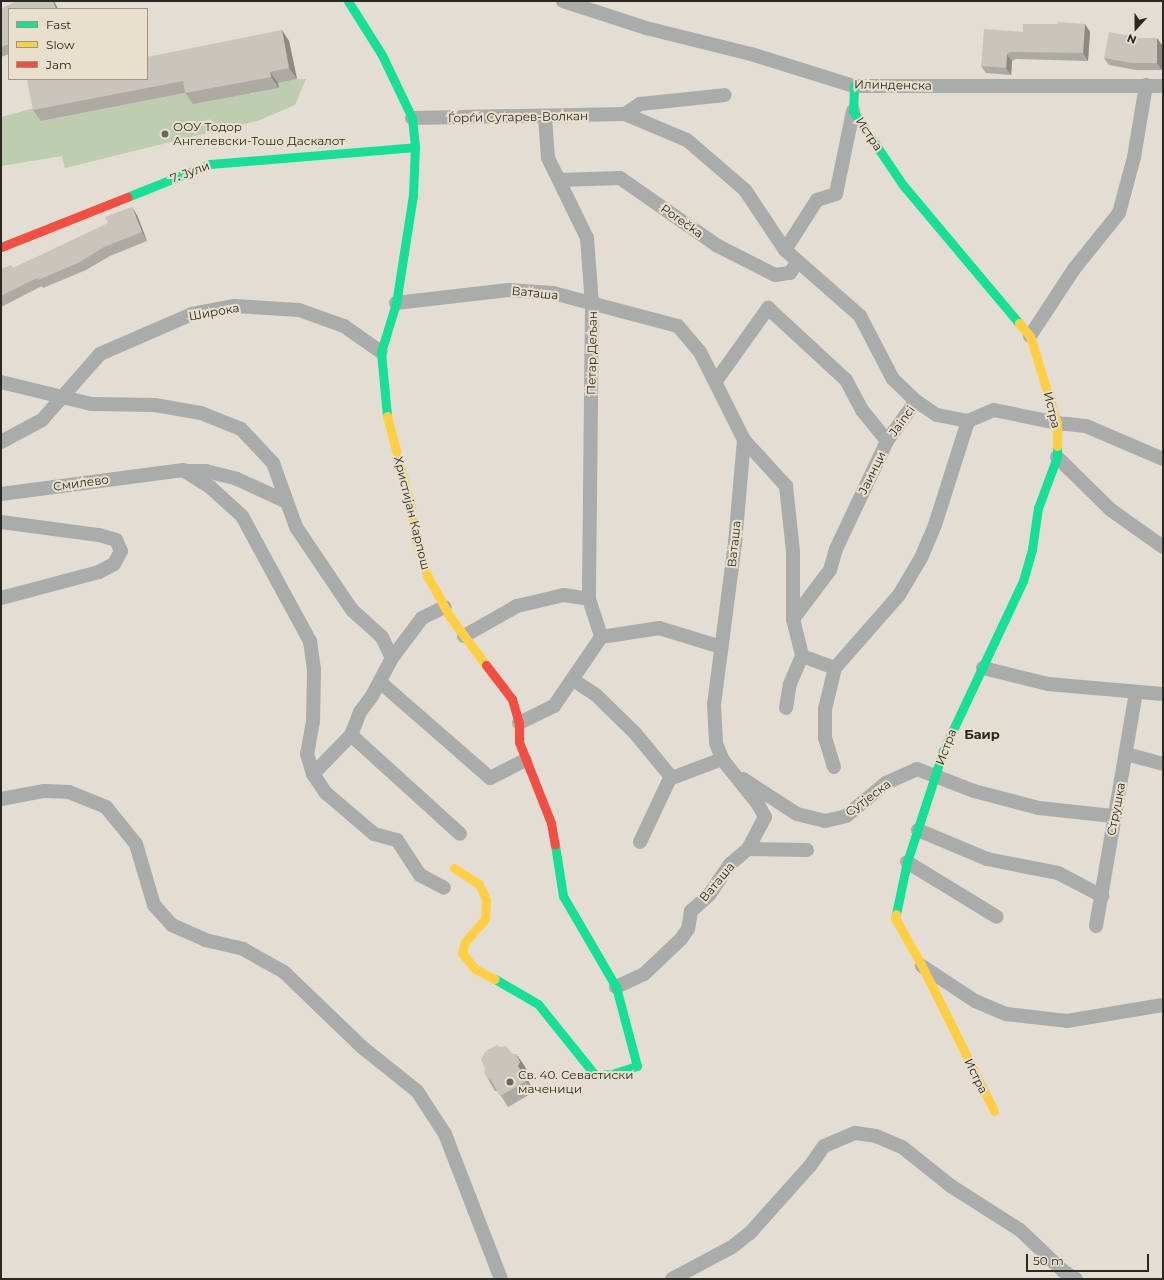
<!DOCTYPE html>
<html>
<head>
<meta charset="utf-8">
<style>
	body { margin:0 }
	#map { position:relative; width:1164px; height:1280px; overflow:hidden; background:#e3ddd3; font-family:Montserrat,sans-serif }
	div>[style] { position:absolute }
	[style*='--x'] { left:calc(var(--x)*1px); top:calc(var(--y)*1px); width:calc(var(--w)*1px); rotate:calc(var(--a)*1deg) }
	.green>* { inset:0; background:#beccb0 }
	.street>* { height:14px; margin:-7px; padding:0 7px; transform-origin:7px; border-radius:7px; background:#a9acaa }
	.fast>* { height:9px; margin:-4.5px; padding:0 4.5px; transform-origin:4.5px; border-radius:4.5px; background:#16e098 }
	.slow>* { height:9px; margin:-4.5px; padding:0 4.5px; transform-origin:4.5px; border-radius:4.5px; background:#ffcf43 }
	.jam>* { height:9px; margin:-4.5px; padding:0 4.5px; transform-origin:4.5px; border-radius:4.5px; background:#f24e42 }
	.wall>* { inset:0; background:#ada9a3 }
	.shaded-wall>* { inset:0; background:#8d8a84 }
	.building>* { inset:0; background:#c9c5bd }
	.dots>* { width:11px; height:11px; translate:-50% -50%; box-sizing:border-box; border:2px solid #e9dfcd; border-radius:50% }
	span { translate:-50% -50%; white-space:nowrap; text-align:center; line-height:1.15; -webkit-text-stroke:4px #e9dfcd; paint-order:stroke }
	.street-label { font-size:12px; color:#2b2821 }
	.poi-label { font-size:12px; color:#2b2821 }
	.left { translate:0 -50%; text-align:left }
	.neighbourhood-label { font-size:13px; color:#2b2821; font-weight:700 }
	.frame { position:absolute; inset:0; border:2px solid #2b2821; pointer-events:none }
	.legend { position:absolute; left:8px; top:8px; width:140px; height:72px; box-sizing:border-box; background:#e9dfcd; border:1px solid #9d9688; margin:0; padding:5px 7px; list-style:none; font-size:12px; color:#2b2821 }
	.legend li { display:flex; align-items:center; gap:8px; height:20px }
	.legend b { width:20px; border:1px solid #9d9688 }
	.north { position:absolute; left:1116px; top:8px; width:40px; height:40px; -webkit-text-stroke:3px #e9dfcd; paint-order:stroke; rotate:201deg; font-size:11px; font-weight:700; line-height:16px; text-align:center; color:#2b2821 }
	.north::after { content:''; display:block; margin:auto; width:14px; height:18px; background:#2b2821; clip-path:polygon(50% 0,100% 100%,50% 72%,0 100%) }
	.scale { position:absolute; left:1026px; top:1254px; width:123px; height:18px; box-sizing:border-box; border:2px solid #2b2821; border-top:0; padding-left:5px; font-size:12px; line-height:14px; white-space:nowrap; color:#2b2821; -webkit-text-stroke:3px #e9dfcd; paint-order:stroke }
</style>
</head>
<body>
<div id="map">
	<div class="green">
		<i style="clip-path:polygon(297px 79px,306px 79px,295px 105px,260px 120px,65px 168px,62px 156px,1px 166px,1px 117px,38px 107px,41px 121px,191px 92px,249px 88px,250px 94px,279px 88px,278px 83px)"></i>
	</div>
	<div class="street">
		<i style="--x:563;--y:1;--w:87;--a:18"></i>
		<i style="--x:646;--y:28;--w:108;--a:13.9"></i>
		<i style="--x:751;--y:54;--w:108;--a:17.3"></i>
		<i style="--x:854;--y:86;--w:309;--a:0"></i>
		<i style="--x:625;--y:114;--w:18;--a:-34"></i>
		<i style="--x:640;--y:104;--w:85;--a:-6"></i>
		<i style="--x:545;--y:117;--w:41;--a:85.8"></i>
		<i style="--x:548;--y:158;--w:89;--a:64"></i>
		<i style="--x:587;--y:238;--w:66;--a:85.7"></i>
		<i style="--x:592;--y:304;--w:295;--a:90.6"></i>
		<i style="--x:412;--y:118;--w:213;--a:-1.1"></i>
		<i style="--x:625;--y:114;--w:67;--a:22.8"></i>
		<i style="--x:687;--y:140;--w:77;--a:40.8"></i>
		<i style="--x:745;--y:190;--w:72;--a:56.3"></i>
		<i style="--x:785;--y:250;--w:100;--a:41.3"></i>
		<i style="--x:860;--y:316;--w:71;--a:62.4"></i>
		<i style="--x:893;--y:379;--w:32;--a:44"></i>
		<i style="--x:916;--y:401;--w:25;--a:34"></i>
		<i style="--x:937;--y:415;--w:32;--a:11"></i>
		<i style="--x:968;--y:421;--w:28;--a:-23"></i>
		<i style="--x:994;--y:410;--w:64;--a:11.7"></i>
		<i style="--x:1057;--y:423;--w:29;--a:6"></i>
		<i style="--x:1086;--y:426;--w:84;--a:23.2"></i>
		<i style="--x:559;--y:180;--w:61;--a:-1.9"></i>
		<i style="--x:620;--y:178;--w:119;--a:34.8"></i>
		<i style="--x:718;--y:246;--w:64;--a:27"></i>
		<i style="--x:775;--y:275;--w:15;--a:-8"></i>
		<i style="--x:790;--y:273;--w:14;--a:-56"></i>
		<i style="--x:785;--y:250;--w:59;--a:-57.4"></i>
		<i style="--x:817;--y:200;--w:20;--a:-18"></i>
		<i style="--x:836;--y:194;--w:85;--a:-78.4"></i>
		<i style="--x:396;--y:303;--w:113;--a:-6.6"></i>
		<i style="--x:508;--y:290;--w:45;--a:3.8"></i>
		<i style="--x:553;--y:293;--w:129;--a:14.8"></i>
		<i style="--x:678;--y:326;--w:34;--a:50"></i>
		<i style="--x:700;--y:352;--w:98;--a:63.4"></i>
		<i style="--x:744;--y:440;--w:103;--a:95"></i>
		<i style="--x:735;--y:543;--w:162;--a:97.4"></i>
		<i style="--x:714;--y:704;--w:39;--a:87"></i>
		<i style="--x:716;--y:743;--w:17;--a:69"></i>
		<i style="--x:722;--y:759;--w:58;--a:51.3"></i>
		<i style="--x:758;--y:804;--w:15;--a:62"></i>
		<i style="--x:765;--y:817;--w:36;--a:118"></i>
		<i style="--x:748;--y:849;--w:23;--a:140"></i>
		<i style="--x:730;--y:864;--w:37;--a:124"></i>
		<i style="--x:709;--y:895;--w:24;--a:138"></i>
		<i style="--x:691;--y:911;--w:18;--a:99"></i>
		<i style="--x:688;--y:929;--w:12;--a:125"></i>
		<i style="--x:681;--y:939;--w:51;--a:136.6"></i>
		<i style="--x:644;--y:974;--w:31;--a:155"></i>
		<i style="--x:1030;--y:336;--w:80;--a:-56.7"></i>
		<i style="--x:1074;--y:269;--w:72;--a:-51.2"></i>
		<i style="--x:1119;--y:213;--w:58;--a:-75"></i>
		<i style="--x:1134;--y:157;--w:73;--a:-80.5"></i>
		<i style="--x:716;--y:381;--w:90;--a:-54.5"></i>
		<i style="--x:768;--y:308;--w:106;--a:42.7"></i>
		<i style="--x:846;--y:380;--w:34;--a:62"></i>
		<i style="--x:862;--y:410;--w:40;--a:51"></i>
		<i style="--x:1;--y:382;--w:93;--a:13.7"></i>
		<i style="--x:91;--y:404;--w:64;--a:0.9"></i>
		<i style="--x:155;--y:405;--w:47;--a:9.9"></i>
		<i style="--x:201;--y:413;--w:43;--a:21.8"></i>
		<i style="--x:241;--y:429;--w:47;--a:46.7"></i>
		<i style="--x:273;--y:463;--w:68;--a:70.2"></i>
		<i style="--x:296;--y:527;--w:100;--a:56"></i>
		<i style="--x:352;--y:610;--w:40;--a:42"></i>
		<i style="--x:382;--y:637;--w:23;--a:65"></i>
		<i style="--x:392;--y:658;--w:43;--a:117.8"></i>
		<i style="--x:372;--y:696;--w:20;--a:127"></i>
		<i style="--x:360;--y:712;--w:25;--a:111"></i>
		<i style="--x:351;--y:735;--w:147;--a:42.2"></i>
		<i style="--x:744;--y:440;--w:62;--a:47.6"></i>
		<i style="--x:786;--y:486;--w:66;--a:83.9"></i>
		<i style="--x:793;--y:552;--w:67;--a:90"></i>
		<i style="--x:793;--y:619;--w:38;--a:76"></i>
		<i style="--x:802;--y:656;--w:35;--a:20"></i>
		<i style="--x:1;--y:442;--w:47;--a:-28.2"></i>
		<i style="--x:42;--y:420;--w:88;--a:-48.7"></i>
		<i style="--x:100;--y:354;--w:100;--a:-23.5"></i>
		<i style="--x:192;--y:314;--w:43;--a:-10.8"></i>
		<i style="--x:234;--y:306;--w:65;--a:3.5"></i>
		<i style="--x:299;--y:310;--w:48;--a:19.6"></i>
		<i style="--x:344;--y:326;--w:45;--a:35.1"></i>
		<i style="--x:1057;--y:457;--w:76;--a:44.5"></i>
		<i style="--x:1111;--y:510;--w:64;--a:35.4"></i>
		<i style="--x:185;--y:471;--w:21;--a:0"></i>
		<i style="--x:206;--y:471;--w:32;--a:14"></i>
		<i style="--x:237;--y:479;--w:53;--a:24.6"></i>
		<i style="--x:1;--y:494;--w:184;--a:-7.5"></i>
		<i style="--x:183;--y:470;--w:32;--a:32"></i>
		<i style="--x:210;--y:487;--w:43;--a:42.2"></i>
		<i style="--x:242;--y:516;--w:142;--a:61.5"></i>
		<i style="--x:310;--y:641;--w:30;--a:82"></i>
		<i style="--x:314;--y:671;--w:50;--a:91.1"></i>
		<i style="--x:313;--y:721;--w:34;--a:100"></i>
		<i style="--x:307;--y:754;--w:21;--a:73"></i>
		<i style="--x:313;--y:774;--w:23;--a:56"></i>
		<i style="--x:326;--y:793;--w:63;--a:40.5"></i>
		<i style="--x:374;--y:834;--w:24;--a:15"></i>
		<i style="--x:397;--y:840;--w:42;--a:56.7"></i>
		<i style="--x:420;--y:875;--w:27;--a:28"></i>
		<i style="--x:1;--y:522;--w:99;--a:7.6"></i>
		<i style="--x:99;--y:535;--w:18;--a:16"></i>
		<i style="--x:116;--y:540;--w:12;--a:66"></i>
		<i style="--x:121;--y:551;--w:15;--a:118"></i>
		<i style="--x:114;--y:564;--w:17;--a:152"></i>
		<i style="--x:99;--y:572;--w:101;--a:165.1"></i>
		<i style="--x:793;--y:619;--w:61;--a:-52.9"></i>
		<i style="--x:830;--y:570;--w:22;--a:-74"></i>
		<i style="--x:836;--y:549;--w:119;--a:-64.7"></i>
		<i style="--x:887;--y:441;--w:49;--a:-54.1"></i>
		<i style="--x:464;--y:636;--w:61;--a:-29.5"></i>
		<i style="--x:517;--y:606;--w:48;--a:-13.2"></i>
		<i style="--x:564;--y:595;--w:25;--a:9"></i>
		<i style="--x:589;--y:599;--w:40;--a:72"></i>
		<i style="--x:392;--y:658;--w:50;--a:-53.1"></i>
		<i style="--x:422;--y:618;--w:25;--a:-26"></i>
		<i style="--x:983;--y:668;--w:67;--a:13.8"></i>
		<i style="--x:1048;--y:684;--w:115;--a:5"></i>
		<i style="--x:573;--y:680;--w:27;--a:33"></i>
		<i style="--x:596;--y:695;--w:54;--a:44.3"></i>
		<i style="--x:635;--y:733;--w:58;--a:50.6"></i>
		<i style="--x:672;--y:778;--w:53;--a:-20.8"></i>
		<i style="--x:380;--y:682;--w:146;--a:41.1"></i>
		<i style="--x:490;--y:778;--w:39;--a:-27"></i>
		<i style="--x:786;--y:708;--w:24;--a:-81"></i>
		<i style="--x:790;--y:684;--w:30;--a:-67"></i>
		<i style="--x:519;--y:723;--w:39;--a:-26"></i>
		<i style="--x:554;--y:706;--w:83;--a:-55.7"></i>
		<i style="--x:601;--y:637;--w:59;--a:-8.8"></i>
		<i style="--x:659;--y:628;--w:65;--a:17"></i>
		<i style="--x:1126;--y:754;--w:38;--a:15"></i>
		<i style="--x:834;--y:767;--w:30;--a:-107"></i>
		<i style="--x:825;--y:738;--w:29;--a:-90"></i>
		<i style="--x:825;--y:709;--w:42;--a:-76.3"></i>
		<i style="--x:835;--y:668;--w:97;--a:-48.8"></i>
		<i style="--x:899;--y:595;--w:43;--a:-59.3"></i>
		<i style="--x:921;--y:558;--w:36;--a:-67"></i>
		<i style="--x:935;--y:525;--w:109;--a:-72.4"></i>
		<i style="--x:313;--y:774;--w:54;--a:-45.7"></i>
		<i style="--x:743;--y:779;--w:64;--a:32.9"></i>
		<i style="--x:797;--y:814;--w:29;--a:14"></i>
		<i style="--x:825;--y:821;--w:22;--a:-13"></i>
		<i style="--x:846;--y:816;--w:52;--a:-39.5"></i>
		<i style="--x:886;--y:783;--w:34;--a:-24"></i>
		<i style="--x:917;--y:769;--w:61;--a:21.1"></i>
		<i style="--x:974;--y:791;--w:67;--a:14.7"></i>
		<i style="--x:1039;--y:808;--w:74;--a:6.2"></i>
		<i style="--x:1;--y:799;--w:44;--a:-10.5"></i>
		<i style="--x:44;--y:791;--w:25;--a:2"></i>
		<i style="--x:69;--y:792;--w:40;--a:22"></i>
		<i style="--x:106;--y:807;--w:48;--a:51"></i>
		<i style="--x:136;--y:844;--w:64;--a:73.6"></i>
		<i style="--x:154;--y:905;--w:27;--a:48"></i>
		<i style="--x:172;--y:925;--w:36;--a:24"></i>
		<i style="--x:205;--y:940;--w:39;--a:13"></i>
		<i style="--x:243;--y:949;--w:47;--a:29.3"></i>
		<i style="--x:284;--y:972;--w:108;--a:43.9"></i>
		<i style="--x:362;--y:1047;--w:70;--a:38.7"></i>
		<i style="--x:417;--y:1091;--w:51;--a:56.9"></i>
		<i style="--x:445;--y:1134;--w:155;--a:68.9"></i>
		<i style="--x:918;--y:830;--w:75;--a:22.8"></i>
		<i style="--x:987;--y:859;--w:72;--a:11.2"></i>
		<i style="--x:1058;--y:873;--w:50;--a:27.6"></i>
		<i style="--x:640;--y:842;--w:73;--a:-64.8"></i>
		<i style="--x:748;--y:849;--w:59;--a:1"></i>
		<i style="--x:907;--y:862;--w:105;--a:31.4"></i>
		<i style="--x:1096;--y:926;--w:237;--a:-80.3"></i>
		<i style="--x:922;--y:966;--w:64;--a:33.4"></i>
		<i style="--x:975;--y:1001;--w:34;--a:23"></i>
		<i style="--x:1006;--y:1014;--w:61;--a:6.5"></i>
		<i style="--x:1067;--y:1021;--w:97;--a:-9.5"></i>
		<i style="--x:672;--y:1279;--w:68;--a:-28.1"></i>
		<i style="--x:732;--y:1247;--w:23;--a:-38"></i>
		<i style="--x:750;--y:1233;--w:90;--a:-48.2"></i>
		<i style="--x:810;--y:1166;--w:24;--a:-55"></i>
		<i style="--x:824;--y:1146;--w:34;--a:-23"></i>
		<i style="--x:855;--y:1133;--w:21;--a:8"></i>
		<i style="--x:876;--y:1136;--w:28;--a:23"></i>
		<i style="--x:902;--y:1147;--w:63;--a:38.5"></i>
		<i style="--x:951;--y:1186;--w:82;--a:32.5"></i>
		<i style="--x:1020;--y:1230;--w:59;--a:43.6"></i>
		<i style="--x:1063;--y:1271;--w:15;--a:32"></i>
	</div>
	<div class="fast">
		<i style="--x:348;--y:1;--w:64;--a:57.8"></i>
		<i style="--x:382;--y:55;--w:70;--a:64.5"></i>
		<i style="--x:412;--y:118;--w:29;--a:84"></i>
		<i style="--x:415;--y:147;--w:48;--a:92.4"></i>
		<i style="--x:413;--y:195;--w:109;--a:98.9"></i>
		<i style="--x:396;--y:303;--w:51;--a:107"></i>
		<i style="--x:381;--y:352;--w:64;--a:84.6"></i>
		<i style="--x:854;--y:86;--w:25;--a:92"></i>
		<i style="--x:853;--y:111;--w:89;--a:56"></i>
		<i style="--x:903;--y:185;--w:180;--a:50"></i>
		<i style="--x:127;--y:197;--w:89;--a:-21.7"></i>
		<i style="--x:210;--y:164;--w:206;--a:-4.7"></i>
		<i style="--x:896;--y:914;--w:53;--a:-78.1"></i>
		<i style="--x:907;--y:862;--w:117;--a:-72"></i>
		<i style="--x:943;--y:751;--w:188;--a:-64.8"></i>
		<i style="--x:1023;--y:581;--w:33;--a:-74"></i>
		<i style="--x:1032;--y:549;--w:41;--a:-81.7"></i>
		<i style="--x:1038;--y:508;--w:54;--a:-69.6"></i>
		<i style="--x:1057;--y:457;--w:11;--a:-90"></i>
		<i style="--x:495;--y:979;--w:50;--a:30.2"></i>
		<i style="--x:538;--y:1004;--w:91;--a:51.2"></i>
		<i style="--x:595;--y:1075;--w:17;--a:-3"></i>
		<i style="--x:612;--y:1074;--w:26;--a:-18"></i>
		<i style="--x:637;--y:1066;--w:82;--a:-104.9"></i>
		<i style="--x:616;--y:987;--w:105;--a:-120.2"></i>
		<i style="--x:563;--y:896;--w:52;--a:-98.9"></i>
	</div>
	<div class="slow">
		<i style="--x:1019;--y:323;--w:17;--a:50"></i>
		<i style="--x:1030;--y:336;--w:91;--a:72.8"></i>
		<i style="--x:1057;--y:423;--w:23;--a:90"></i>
		<i style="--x:387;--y:416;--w:90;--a:75.2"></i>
		<i style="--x:410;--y:503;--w:38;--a:81"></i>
		<i style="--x:416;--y:541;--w:36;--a:72"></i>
		<i style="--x:427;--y:575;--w:48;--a:61.3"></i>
		<i style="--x:450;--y:617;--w:60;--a:53.1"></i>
		<i style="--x:454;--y:868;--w:30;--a:33"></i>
		<i style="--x:479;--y:884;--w:17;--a:66"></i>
		<i style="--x:486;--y:900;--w:19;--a:93"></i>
		<i style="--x:485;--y:919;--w:30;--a:131"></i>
		<i style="--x:465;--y:942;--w:11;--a:105"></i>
		<i style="--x:462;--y:953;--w:21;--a:51"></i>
		<i style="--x:475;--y:969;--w:22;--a:27"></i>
		<i style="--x:896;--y:914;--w:4;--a:104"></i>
		<i style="--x:895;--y:918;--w:55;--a:60.6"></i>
		<i style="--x:922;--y:966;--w:162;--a:63.6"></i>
	</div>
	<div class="jam">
		<i style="--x:1;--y:247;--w:136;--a:-21.6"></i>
		<i style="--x:486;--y:665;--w:43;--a:52.6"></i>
		<i style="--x:512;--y:699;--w:25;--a:74"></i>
		<i style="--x:519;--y:723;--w:19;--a:90"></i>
		<i style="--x:519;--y:742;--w:87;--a:68.4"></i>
		<i style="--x:551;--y:823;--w:22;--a:80"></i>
	</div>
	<div class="wall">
		<i style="clip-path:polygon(17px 1px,54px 1px,58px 9px,9px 9px,9px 54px,1px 57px,1px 9px)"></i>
		<i style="clip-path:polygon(1085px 24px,1090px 32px,1088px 61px,1016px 59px,1012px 61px,1011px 75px,986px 73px,981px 66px,1023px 32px)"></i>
		<i style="clip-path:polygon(282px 30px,289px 41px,297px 79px,278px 83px,279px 88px,193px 104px,185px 93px,41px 121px,33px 110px)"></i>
		<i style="clip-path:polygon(1141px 38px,1162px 45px,1162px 70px,1136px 70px,1109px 65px,1104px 58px)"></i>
		<i style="clip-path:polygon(137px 215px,147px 241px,110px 256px,86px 270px,43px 288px,42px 286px,1px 307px,1px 269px,14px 268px)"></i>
		<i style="clip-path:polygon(500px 1047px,512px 1054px,524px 1065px,528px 1073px,526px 1077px,534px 1092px,508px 1107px,498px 1091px,495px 1091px,488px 1079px)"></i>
	</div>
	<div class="shaded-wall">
		<i style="clip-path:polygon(53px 1px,54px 1px,58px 9px,56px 9px)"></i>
		<i style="clip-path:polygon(1085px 24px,1090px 32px,1088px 61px,1083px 53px)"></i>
		<i style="clip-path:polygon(282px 30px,289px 41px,297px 79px,289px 68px)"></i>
		<i style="clip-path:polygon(1157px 38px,1162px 45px,1162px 70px,1157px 63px)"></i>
		<i style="clip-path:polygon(1007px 54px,1012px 61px,1011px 75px,1006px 68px)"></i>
		<i style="clip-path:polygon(270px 72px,278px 83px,279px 88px,271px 77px)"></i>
		<i style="clip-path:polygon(132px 207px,137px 215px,147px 241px,142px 232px)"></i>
		<i style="clip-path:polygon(516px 1054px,524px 1065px,528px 1073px,526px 1077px,534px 1092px,526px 1081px,518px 1066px)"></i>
	</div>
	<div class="building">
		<i style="clip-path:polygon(17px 1px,53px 1px,56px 9px,9px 9px,9px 44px,1px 47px,1px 9px)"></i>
		<i style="clip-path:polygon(1058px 22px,1085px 24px,1083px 53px,1010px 52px,1007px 54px,1006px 68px,981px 66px,984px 29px,1023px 32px,1023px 24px,1058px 24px)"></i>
		<i style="clip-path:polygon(282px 30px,289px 68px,270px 72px,271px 77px,185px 93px,183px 81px,33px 110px,27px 80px,33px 79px,147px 79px,147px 57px)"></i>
		<i style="clip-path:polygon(1109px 32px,1141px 38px,1157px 38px,1157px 63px,1131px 63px,1104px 58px)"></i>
		<i style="clip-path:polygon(132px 207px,142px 232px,104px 247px,80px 262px,38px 280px,37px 278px,1px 296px,1px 269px,11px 265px,13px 268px,108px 223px,105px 217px)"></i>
		<i style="clip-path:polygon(497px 1045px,500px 1047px,506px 1046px,512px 1054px,516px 1054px,520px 1062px,518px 1066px,526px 1081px,500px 1096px,491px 1080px,488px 1079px,484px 1073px,485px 1069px,481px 1059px,486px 1051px)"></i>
	</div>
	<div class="dots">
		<i style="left:165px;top:134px;background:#6b675f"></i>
		<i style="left:510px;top:1082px;background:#6b675f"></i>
	</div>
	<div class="street-label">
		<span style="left:893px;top:85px;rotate:1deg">Илинденска</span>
		<span style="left:518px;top:117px;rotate:-1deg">Ѓорѓи Сугарев-Волкан</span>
		<span style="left:869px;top:134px;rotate:56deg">Истра</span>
		<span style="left:190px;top:172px;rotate:-20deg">7. Јули</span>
		<span style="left:682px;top:221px;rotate:35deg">Porečka</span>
		<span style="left:535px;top:293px;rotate:6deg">Ваташа</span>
		<span style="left:214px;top:312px;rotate:-10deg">Широка</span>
		<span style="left:592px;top:353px;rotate:-89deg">Петар Дељан</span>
		<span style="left:1052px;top:410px;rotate:76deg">Истра</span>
		<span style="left:902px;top:421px;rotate:-54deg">Jainci</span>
		<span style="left:872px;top:473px;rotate:-64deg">Јаинци</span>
		<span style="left:81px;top:483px;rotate:-8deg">Смилево</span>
		<span style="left:412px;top:513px;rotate:76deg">Христијан Карпош</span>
		<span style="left:734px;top:544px;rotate:-84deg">Ваташа</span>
		<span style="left:946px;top:747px;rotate:-69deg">Истра</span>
		<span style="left:868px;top:798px;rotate:-36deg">Сутјеска</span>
		<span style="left:1116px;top:809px;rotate:-79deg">Струшка</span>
		<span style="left:717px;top:882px;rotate:-50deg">Ваташа</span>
		<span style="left:976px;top:1076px;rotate:64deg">Истра</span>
	</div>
	<div class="poi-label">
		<span class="left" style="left:173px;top:134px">ООУ Тодор<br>Ангелевски-Тошо Даскалот</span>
		<span class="left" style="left:518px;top:1082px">Св. 40. Севастиски<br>маченици</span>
	</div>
	<div class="neighbourhood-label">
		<span style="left:982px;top:734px">Баир</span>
	</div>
	<div class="frame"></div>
	<ul class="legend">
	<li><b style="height:5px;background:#16e098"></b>Fast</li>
	<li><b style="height:5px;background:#ffcf43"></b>Slow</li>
	<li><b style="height:5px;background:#f24e42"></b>Jam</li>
	</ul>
	<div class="north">N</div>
	<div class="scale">50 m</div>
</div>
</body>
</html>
